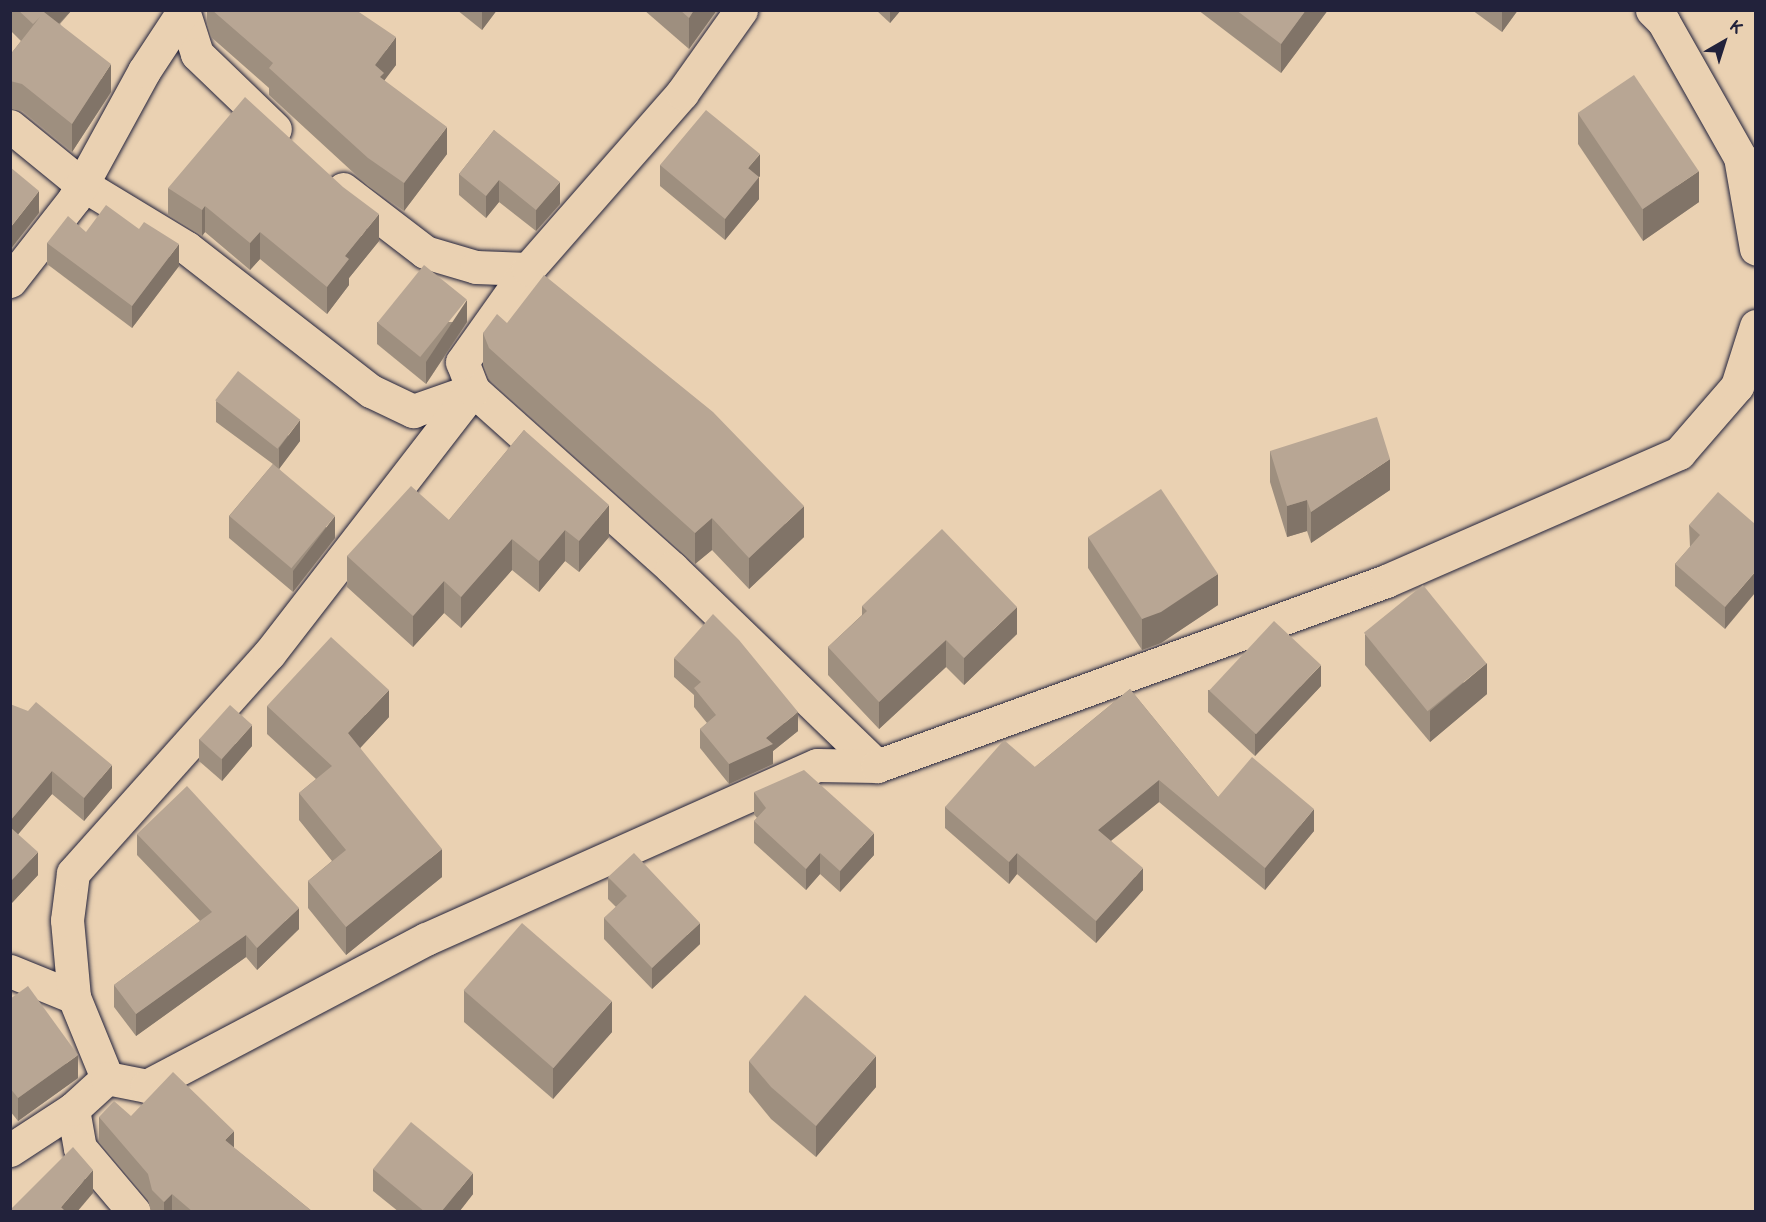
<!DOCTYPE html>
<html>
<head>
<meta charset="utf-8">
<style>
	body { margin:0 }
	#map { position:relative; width:1766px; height:1222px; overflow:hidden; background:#ead1b2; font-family:"Balsamiq Sans",sans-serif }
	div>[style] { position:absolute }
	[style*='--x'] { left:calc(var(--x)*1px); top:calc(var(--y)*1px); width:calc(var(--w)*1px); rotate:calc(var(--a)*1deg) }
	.roads { filter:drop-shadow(0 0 2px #22223b) drop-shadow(0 0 2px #22223b) }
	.minor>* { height:33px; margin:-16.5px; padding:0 16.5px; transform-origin:16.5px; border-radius:16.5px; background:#ead1b2 }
	.wall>* { inset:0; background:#9e8f7f }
	.shaded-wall>* { inset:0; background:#817468 }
	.building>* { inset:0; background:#b8a694; transform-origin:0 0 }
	span { translate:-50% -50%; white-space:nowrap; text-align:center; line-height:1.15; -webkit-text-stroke:4.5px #ead1b2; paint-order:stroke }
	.frame { position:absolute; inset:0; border:12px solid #22223b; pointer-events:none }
	.north { position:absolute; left:1694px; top:12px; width:60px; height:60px; -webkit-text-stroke:4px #ead1b2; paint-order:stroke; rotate:39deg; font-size:16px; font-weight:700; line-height:24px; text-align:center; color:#22223b }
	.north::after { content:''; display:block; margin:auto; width:21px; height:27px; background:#22223b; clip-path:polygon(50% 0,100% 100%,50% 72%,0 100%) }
</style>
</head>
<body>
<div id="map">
	<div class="roads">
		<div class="minor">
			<i style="--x:183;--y:10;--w:46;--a:72.3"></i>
			<i style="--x:197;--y:54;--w:108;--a:43.9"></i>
			<i style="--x:1652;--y:10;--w:16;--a:45"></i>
			<i style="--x:1663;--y:21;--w:156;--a:60.5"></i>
			<i style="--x:1740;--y:157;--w:93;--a:80.1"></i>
			<i style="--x:10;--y:126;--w:90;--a:39.2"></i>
			<i style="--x:80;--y:183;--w:125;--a:31.3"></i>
			<i style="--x:187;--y:248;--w:233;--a:37.9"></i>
			<i style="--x:371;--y:391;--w:47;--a:25.5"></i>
			<i style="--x:413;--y:411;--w:64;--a:-19.3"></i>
			<i style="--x:473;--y:390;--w:267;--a:41.8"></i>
			<i style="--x:672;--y:568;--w:285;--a:44"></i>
			<i style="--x:343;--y:189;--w:103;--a:37.5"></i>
			<i style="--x:425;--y:252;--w:53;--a:16.4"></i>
			<i style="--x:476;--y:267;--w:52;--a:2.2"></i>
			<i style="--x:10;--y:281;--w:104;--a:-52"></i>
			<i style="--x:74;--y:199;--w:146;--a:-61.3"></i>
			<i style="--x:144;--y:71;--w:73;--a:-56.7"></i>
			<i style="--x:10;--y:971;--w:69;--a:22.1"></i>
			<i style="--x:107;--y:1078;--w:87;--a:-112.2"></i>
			<i style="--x:74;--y:997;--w:77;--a:-95.2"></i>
			<i style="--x:67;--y:920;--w:47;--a:-82.7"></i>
			<i style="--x:73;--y:873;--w:294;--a:-48.2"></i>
			<i style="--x:269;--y:654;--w:334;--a:-52.3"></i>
			<i style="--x:473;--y:390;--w:30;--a:-111"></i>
			<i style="--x:462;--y:362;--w:114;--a:-54.6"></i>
			<i style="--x:528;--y:269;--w:234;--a:-48.8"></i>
			<i style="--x:682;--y:93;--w:102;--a:-54.6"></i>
			<i style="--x:73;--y:1109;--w:40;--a:80"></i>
			<i style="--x:80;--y:1148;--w:84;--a:49.8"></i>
			<i style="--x:10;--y:1150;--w:75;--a:-33.1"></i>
			<i style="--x:73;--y:1109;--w:46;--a:-42.4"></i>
			<i style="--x:107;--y:1078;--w:41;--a:11.3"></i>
			<i style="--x:147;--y:1086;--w:315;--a:-27.8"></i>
			<i style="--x:426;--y:939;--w:428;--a:-24"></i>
			<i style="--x:817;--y:765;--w:60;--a:1"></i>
			<i style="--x:877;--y:766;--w:542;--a:-19.97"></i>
			<i style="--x:1386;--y:581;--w:320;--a:-23.6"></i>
			<i style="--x:1679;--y:453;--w:89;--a:-49.1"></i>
			<i style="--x:1737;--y:386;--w:63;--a:-72.4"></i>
		</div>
	</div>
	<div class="wall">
		<i style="clip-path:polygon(10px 10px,72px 10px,60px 24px,111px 92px,72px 152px,22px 111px,10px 109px,10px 55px,21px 41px,10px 30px)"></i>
		<i style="clip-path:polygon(207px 10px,356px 10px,396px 65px,384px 80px,447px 154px,404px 211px,368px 186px,269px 95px,269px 88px,211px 37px,207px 24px)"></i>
		<i style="clip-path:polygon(457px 10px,497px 10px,482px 30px)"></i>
		<i style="clip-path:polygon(644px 10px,717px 10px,689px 49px)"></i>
		<i style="clip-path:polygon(876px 10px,901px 10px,890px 23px)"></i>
		<i style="clip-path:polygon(1198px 10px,1328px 10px,1281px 73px)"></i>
		<i style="clip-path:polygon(1472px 10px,1518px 10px,1502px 32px)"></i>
		<i style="clip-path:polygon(1578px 113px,1699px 202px,1643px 241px,1578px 144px)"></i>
		<i style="clip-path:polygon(494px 130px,560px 204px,536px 231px,499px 202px,486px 218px,459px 195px,459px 174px)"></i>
		<i style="clip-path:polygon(660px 165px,760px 176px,759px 177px,759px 199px,725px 240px,660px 186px)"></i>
		<i style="clip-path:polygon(168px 188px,379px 241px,349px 278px,349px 285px,327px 314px,260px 259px,250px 270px,205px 232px,202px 236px,168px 215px)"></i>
		<i style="clip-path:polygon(139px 229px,179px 266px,132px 328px,47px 264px,47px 243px,86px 232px)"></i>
		<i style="clip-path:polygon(377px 322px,467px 322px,426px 384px,377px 344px)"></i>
		<i style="clip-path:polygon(507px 323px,804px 537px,749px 589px,712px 550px,695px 564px,489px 379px,483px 365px,483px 333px)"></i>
		<i style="clip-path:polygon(216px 401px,300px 441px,279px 469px,335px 538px,293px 592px,229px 538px,229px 516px,273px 464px,216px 422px)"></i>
		<i style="clip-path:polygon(524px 430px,609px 537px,579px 572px,565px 561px,539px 592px,512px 570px,461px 628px,444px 613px,413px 647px,347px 587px,347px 556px,449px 520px)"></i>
		<i style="clip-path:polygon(1270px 451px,1390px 490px,1311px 543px,1307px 531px,1287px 537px,1270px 482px)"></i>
		<i style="clip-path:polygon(1755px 524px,1725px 629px,1675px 586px,1675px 564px,1690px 547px,1689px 525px)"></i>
		<i style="clip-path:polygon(1088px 537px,1218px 605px,1161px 643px,1142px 650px,1088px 568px)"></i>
		<i style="clip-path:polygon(862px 606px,1017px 634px,964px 685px,946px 667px,879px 729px,828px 675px,828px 647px,862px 615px)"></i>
		<i style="clip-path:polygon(1365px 634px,1487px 694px,1430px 742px,1365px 665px)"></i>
		<i style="clip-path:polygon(674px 658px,798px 731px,773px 751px,773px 764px,729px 784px,700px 748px,700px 729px,707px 723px,694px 707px,694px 695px,674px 677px)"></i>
		<i style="clip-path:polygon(1321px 686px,1255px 756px,1208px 712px,1208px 690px)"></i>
		<i style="clip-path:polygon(1130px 689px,1218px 797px,1314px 831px,1265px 890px,1159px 802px,1111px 841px,1143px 890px,1096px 943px,1017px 874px,1009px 884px,945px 828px,945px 807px,1035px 767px)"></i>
		<i style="clip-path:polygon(10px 704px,112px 788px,84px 821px,52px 794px,18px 834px,38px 875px,10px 905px)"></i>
		<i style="clip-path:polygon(267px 706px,389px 717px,360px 748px,442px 877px,346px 955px,308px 908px,308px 881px,332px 861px,299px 820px,299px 793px,316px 779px,267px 734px)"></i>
		<i style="clip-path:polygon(199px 739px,252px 746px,222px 781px,199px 761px)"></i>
		<i style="clip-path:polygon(754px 792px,874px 855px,840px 892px,820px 874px,806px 890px,754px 843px,754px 821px,757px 818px,754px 814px)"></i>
		<i style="clip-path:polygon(137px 834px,299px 929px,257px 970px,246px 957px,136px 1036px,114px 1007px,114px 985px,200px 921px,137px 855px)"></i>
		<i style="clip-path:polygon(608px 877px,700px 944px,652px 989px,604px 939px,604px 918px,616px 907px,608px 899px)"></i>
		<i style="clip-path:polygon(464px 990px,612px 1032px,553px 1099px,464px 1022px)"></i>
		<i style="clip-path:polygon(10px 999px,78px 1078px,18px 1121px,10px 1111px)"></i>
		<i style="clip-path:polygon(749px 1061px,876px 1087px,816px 1157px,771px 1119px,749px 1092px)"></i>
		<i style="clip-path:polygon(131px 1116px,234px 1148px,313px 1212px,151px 1212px,148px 1200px,99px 1142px,99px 1117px)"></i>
		<i style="clip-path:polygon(373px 1169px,473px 1194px,459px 1212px,399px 1212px,373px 1191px)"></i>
	</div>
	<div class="shaded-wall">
		<i style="clip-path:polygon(46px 10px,72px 10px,44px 39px,44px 12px)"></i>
		<i style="clip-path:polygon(482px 10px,497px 10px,482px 30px)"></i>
		<i style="clip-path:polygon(694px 10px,717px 10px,689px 49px,689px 18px)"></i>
		<i style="clip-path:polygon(890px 10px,901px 10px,890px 23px)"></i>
		<i style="clip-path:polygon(1306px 10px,1328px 10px,1281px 73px,1281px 44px)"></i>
		<i style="clip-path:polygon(1502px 10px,1518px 10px,1502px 32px)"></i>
		<i style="clip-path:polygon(396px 37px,396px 65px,384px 81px,384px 100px,375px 65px)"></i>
		<i style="clip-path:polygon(111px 64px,111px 92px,72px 152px,72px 124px)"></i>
		<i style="clip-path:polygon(447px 127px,447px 154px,404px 211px,404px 183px)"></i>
		<i style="clip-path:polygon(760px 154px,760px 176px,748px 190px,748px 168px)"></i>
		<i style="clip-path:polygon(1699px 171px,1699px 202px,1643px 241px,1643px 209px)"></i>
		<i style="clip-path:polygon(759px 177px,759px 199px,725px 240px,725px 219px)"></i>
		<i style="clip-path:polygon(499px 180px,499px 202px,486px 218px,486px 196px)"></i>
		<i style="clip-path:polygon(560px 182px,560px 204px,536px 231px,536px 210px)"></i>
		<i style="clip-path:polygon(39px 191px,39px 213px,10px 250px,10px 228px)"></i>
		<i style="clip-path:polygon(205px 206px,205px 232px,202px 236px,202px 210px)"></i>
		<i style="clip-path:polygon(379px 214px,379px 241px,349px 278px,349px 285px,327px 314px,327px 287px,345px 256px)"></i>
		<i style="clip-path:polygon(260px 232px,260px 259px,250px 270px,250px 243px)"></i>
		<i style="clip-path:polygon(179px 244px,179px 266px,132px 328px,132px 306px)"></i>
		<i style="clip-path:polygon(467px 300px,467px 322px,426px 384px,426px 362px)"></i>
		<i style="clip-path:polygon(300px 420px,300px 441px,279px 469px,279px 448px)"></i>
		<i style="clip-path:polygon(1390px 459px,1390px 490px,1311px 543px,1311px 512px)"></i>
		<i style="clip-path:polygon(1307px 500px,1307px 531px,1287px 537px,1287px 506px)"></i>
		<i style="clip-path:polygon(609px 505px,609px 537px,579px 572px,579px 541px)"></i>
		<i style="clip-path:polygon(804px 506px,804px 537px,749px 589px,749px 558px)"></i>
		<i style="clip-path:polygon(335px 516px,335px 538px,293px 592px,293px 571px)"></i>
		<i style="clip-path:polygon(712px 518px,712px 550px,695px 564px,695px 533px)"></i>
		<i style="clip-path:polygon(565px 530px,565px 561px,539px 592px,539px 561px)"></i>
		<i style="clip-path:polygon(512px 539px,512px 570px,461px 628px,461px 597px)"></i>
		<i style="clip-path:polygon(1755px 572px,1755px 593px,1725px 629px,1725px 607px)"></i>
		<i style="clip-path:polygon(1218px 574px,1218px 605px,1161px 643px,1142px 650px,1142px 619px)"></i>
		<i style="clip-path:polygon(444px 581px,444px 613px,413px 647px,413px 616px)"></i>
		<i style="clip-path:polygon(1017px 607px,1017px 634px,964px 685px,964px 658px)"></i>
		<i style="clip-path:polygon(946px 640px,946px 667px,879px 729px,879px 702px)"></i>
		<i style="clip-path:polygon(1487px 663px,1487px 694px,1430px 742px,1430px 711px)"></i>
		<i style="clip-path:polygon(1321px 665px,1321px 686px,1255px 756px,1255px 734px)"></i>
		<i style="clip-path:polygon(389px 690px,389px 717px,348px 761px,348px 733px)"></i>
		<i style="clip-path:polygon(798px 712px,798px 731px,773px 751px,773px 764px,729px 784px,729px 764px,766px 738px)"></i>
		<i style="clip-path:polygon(252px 725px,252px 746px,222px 781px,222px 759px)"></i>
		<i style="clip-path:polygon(112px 765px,112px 788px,84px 821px,84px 798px)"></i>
		<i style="clip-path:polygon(52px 771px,52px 794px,10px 844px,10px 821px)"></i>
		<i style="clip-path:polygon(1159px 780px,1159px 802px,1098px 851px,1098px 830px)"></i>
		<i style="clip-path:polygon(1314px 809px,1314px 831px,1265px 890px,1265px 868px)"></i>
		<i style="clip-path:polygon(874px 833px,874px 855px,840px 892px,840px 871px)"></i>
		<i style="clip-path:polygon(442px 849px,442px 877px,346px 955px,346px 927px)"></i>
		<i style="clip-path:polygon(38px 852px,38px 875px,10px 905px,10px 882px)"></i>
		<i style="clip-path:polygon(820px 853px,820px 874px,806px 890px,806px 869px)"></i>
		<i style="clip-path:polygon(1017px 853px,1017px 874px,1009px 884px,1009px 862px)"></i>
		<i style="clip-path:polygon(1143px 868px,1143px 890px,1096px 943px,1096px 921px)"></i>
		<i style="clip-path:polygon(299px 908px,299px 929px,257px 970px,257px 948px)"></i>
		<i style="clip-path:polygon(700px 923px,700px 944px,652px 989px,652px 968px)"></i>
		<i style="clip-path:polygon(246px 935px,246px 957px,136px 1036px,136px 1014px)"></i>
		<i style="clip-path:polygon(612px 1001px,612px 1032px,553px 1099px,553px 1068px)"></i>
		<i style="clip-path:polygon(78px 1055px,78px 1078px,18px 1121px,18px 1098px)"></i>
		<i style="clip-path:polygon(876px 1056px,876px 1087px,816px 1157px,816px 1126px)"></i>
		<i style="clip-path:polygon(234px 1131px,234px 1156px,225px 1140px)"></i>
		<i style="clip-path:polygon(93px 1170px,93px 1193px,77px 1212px,61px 1212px,61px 1207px)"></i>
		<i style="clip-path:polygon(473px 1173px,473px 1194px,459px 1212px,441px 1212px)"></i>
		<i style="clip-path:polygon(172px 1194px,172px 1212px,164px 1212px,164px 1202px)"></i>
	</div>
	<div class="building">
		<i style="clip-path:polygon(18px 10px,46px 10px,44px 12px,111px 64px,72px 124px,22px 84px,10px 81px,10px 55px,40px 17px,33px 24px)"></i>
		<i style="clip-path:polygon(212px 10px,356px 10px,396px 37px,375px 65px,384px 73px,380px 77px,447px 127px,404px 183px,368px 158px,269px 68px,273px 63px)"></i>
		<i style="clip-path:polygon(680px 10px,694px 10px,689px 18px)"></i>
		<i style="clip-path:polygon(1236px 10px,1306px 10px,1281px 44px)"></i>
		<i style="left:1634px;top:75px;width:116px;height:68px;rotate:56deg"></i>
		<i style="clip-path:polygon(245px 97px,343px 187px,379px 214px,345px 256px,349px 259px,327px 287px,260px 232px,250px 243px,205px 206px,202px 210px,168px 188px)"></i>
		<i style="clip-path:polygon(706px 110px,760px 154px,748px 168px,759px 177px,725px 219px,660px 165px)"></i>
		<i style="clip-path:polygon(494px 130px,560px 182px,536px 210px,499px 180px,486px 196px,459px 174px)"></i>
		<i style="clip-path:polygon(10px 167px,39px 191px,10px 228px)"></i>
		<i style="clip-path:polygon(106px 205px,139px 229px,144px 222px,179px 244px,132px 306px,47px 243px,68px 216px,86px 232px)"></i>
		<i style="left:424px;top:265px;width:55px;height:74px;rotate:39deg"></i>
		<i style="clip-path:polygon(544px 275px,713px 412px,804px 506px,749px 558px,712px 518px,695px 533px,489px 348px,483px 333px,497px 314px,507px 323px)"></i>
		<i style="left:238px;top:371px;width:79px;height:37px;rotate:38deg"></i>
		<i style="clip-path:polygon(1377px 417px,1390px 459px,1311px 512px,1307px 500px,1287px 506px,1270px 451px)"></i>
		<i style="clip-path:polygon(524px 430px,609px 505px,579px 541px,565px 530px,539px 561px,512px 539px,461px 597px,444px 581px,413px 616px,347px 556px,411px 486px,449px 520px)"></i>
		<i style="left:273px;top:464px;width:81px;height:68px;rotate:40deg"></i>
		<i style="clip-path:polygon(1161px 489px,1218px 574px,1161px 612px,1142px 619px,1088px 537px)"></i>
		<i style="clip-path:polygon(1718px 492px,1755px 524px,1755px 572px,1725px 607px,1675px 564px,1700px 535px,1689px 525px)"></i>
		<i style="clip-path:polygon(942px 529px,1017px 607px,964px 658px,946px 640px,879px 702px,828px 647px,867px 611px,862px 606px)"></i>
		<i style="left:1423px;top:585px;width:101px;height:76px;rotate:51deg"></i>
		<i style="clip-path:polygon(713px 614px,739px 640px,798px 712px,766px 738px,773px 744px,729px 764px,700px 729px,716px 715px,694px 688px,701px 682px,674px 658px)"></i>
		<i style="left:1274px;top:621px;width:64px;height:95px;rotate:43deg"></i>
		<i style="clip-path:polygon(331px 637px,389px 690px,348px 733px,442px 849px,346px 927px,308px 881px,346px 850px,299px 793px,332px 766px,267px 706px)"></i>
		<i style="clip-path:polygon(1130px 689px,1218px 797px,1252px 757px,1314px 809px,1265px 868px,1159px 780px,1098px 830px,1143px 868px,1096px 921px,1017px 853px,1009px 862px,945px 807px,1004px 740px,1035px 767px)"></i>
		<i style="clip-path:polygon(36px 702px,112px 765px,84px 798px,52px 771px,10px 821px,10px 704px,28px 711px)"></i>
		<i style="left:230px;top:705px;width:30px;height:46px;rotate:42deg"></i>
		<i style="clip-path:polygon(804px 770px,874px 833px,840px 871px,820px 853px,806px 869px,754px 821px,766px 808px,754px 792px)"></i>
		<i style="clip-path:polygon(187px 786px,299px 908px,257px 948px,246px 935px,136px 1014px,114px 985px,212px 912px,137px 834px)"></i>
		<i style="clip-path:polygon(10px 827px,38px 852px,10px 882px)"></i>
		<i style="clip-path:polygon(634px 853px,700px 923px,652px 968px,604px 918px,627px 896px,608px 877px)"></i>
		<i style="left:522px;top:923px;width:119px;height:89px;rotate:41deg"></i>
		<i style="clip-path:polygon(28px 986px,78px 1055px,18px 1098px,10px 1088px,10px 999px)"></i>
		<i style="clip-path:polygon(805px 995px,876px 1056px,816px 1126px,771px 1087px,749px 1061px)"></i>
		<i style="clip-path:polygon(173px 1072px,234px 1131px,225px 1140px,313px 1212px,193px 1212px,172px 1194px,164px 1202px,152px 1190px,148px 1174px,99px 1117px,114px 1101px,131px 1116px)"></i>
		<i style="clip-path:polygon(411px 1122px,473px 1173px,441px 1212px,425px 1212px,373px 1169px)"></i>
		<i style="clip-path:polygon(73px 1147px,93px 1170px,61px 1207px,66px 1212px,10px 1212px,10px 1210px)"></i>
	</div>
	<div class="frame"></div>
	<div class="north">K</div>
</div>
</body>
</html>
